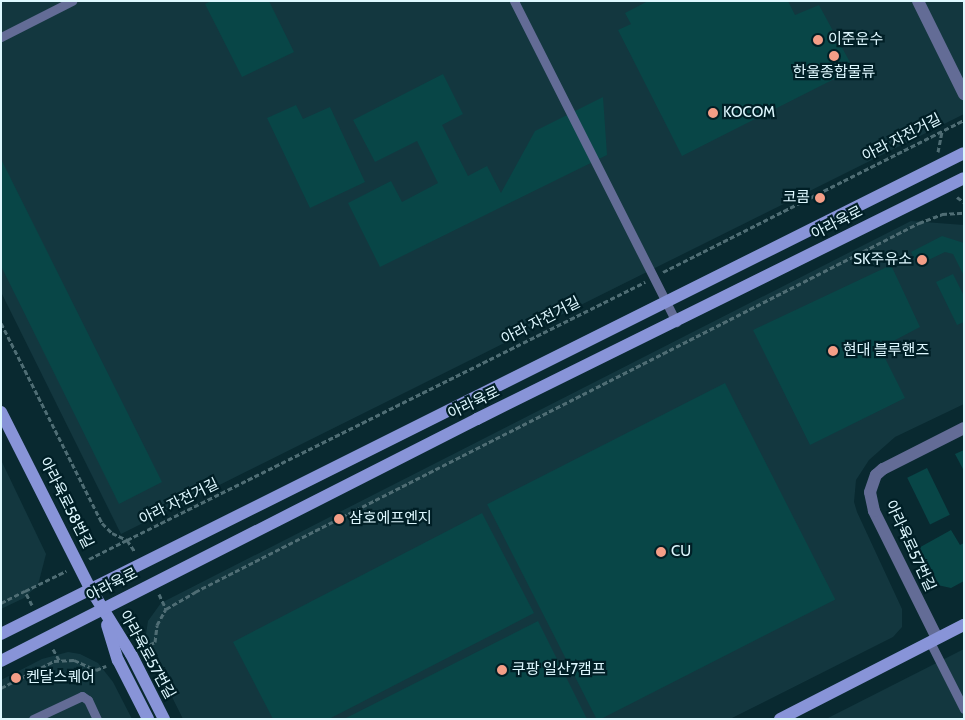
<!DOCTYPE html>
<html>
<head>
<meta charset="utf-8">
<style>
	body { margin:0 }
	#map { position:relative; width:965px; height:720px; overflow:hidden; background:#092930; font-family:Cabin,"Noto Sans KR",sans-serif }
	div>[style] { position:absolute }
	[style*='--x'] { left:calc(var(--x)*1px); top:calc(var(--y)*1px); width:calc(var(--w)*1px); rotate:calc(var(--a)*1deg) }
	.built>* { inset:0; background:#13373f }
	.building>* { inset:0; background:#084647; transform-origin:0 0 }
	.path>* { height:3px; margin-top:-1.5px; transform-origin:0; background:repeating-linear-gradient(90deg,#4f6d74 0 5px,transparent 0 7.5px) }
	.lane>* { height:9px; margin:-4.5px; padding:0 4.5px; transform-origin:4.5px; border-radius:4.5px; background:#636c96 }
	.street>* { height:12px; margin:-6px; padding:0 6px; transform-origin:6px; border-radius:6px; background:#636c96 }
	.secondary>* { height:12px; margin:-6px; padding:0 6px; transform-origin:6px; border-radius:6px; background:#8894d8 }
	.dots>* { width:14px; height:14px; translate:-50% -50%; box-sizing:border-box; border:2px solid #001f26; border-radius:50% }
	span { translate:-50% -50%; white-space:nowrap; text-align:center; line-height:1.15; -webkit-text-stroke:4.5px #001f26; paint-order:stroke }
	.poi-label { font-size:15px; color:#def8ff }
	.left { translate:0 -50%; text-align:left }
	.right { translate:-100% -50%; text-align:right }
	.street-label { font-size:15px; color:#def8ff }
	.frame { position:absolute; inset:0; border:2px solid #def8ff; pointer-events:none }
</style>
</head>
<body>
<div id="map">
	<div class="built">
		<i style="clip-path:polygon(1px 1px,964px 1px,964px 114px,121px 534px,1px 292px)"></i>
		<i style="clip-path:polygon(911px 221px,964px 225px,964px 404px,895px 437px,869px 460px,856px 480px,854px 502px,857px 512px,902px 609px,902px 627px,893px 637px,730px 719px,183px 719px,153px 659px,146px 634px,148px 621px,161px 603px)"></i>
		<i style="clip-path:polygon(1px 460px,46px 554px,38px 585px,24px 598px,1px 609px)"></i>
		<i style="clip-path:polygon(964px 649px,964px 719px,826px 719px)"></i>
		<i style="clip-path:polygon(68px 652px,80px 654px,98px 663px,113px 682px,132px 719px,1px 719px,1px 680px,42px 659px)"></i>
	</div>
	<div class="building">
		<i style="clip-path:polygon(211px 1px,269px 1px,294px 52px,242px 77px,205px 4px)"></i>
		<i style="clip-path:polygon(648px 1px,788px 1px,795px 15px,819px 5px,852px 66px,850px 71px,682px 156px,618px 30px,631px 24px,625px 13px)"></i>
		<i style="clip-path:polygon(443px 74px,463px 114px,442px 125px,468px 176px,487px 166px,501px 193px,535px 131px,603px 97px,607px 155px,380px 267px,348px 203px,391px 181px,402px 202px,438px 183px,417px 141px,375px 162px,353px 120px)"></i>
		<i style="clip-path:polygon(296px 105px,303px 119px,330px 107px,365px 182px,310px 208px,267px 118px)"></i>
		<i style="clip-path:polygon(1px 159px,162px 482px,119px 504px,1px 266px)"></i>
		<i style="clip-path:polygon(942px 236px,964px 243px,964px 276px,953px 254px,945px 252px,918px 265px,911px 252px)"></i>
		<i style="clip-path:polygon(891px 265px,920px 327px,880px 348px,905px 398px,810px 445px,753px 330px)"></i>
		<i style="clip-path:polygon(953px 274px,964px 296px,964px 322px,957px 325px,936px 282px)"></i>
		<i style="left:725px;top:383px;width:243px;height:267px;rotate:63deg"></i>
		<i style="clip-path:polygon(964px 450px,964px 471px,955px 454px)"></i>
		<i style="left:927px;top:468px;width:52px;height:22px;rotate:64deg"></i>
		<i style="clip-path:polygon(482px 513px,534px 613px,329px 719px,273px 719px,233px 642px)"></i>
		<i style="clip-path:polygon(951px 530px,960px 545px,964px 543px,964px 581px,951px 588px,933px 584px,915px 550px)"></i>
		<i style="clip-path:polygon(538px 621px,587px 719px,344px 719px)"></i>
	</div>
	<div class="path">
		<i style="--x:938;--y:152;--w:21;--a:-79"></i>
		<i style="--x:957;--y:197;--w:9;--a:36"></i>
		<i style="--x:663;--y:272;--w:337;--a:-26.8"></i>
		<i style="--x:1;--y:323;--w:224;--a:63.2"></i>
		<i style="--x:102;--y:523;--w:14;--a:45"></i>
		<i style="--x:112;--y:533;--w:17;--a:25"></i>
		<i style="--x:127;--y:540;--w:579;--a:-26.48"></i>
		<i style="--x:89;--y:559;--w:42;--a:-26.6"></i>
		<i style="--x:127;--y:540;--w:14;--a:56"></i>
		<i style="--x:159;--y:594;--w:17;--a:65"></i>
		<i style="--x:1;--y:603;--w:27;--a:-27"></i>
		<i style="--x:32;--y:605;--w:16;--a:-117"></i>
		<i style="--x:25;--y:591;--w:46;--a:-26"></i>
		<i style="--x:143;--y:648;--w:13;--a:-27"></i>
		<i style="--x:155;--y:642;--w:17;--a:-83"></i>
		<i style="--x:157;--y:625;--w:18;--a:-61"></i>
		<i style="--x:166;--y:609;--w:34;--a:-30"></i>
		<i style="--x:195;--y:592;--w:813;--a:-27.01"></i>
		<i style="--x:919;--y:223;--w:25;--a:-21"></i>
		<i style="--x:942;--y:214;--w:22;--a:-3"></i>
		<i style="--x:53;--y:649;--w:13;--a:61"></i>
		<i style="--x:1;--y:688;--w:59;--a:-27"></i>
		<i style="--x:54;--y:661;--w:20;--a:-3"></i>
		<i style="--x:74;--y:660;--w:24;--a:24"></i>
		<i style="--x:96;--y:670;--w:11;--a:-22"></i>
	</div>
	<div class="lane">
		<i style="--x:514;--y:1;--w:360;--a:63.2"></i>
		<i style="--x:1;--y:37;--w:80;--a:-26.9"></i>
		<i style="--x:930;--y:642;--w:75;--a:63.1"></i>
		<i style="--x:33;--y:719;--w:54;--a:-25.1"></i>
		<i style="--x:82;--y:696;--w:7;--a:34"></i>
		<i style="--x:88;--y:700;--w:21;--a:65"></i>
	</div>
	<div class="street">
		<i style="--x:918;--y:1;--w:104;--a:63.7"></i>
		<i style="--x:937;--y:638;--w:142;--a:-116.4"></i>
		<i style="--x:874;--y:511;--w:19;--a:-102"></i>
		<i style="--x:870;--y:492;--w:18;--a:-71"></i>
		<i style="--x:876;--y:475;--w:9;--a:-41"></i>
		<i style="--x:883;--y:469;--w:91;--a:-26.8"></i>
	</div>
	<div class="secondary">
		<i style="--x:1;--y:412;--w:197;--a:63.2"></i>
		<i style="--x:90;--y:588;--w:78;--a:58.2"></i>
		<i style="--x:131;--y:654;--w:73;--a:63.1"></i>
		<i style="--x:107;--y:625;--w:37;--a:73"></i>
		<i style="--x:118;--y:660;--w:66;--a:63"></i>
		<i style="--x:1;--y:634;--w:1076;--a:-26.54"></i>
		<i style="--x:1;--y:661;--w:534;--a:-26.95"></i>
		<i style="--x:477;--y:419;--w:543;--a:-26.33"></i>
		<i style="--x:780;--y:719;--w:207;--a:-27.1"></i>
	</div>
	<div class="dots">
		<i style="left:818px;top:40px;background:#f49e87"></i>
		<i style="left:834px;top:56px;background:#f49e87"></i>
		<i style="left:713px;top:113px;background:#f49e87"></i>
		<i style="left:820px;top:198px;background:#f49e87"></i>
		<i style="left:922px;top:260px;background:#f49e87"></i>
		<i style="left:833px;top:351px;background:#f49e87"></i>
		<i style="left:339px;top:519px;background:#f49e87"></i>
		<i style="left:661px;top:552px;background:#f49e87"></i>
		<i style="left:502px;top:670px;background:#f49e87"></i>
		<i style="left:16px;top:678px;background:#f49e87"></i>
	</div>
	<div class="poi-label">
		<span class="left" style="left:828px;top:40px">이준운수</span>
		<span style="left:834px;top:73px">한울종합물류</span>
		<span class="left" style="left:723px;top:113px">KOCOM</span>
		<span class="right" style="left:810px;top:198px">코콤</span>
		<span class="right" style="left:912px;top:260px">SK주유소</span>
		<span class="left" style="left:843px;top:351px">현대 블루핸즈</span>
		<span class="left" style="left:349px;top:519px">삼호에프엔지</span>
		<span class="left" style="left:671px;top:552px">CU</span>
		<span class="left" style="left:512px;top:670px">쿠팡 일산7캠프</span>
		<span class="left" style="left:26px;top:678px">켄달스퀘어</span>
	</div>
	<div class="street-label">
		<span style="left:902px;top:138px;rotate:-27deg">아라 자전거길</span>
		<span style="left:837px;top:223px;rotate:-27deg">아라육로</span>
		<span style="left:541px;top:321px;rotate:-27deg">아라 자전거길</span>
		<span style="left:474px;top:403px;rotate:-26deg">아라육로</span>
		<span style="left:179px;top:502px;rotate:-26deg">아라 자전거길</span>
		<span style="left:66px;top:503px;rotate:63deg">아라육로58번길</span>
		<span style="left:910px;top:546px;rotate:65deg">아라육로57번길</span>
		<span style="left:112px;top:585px;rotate:-27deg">아라육로</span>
		<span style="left:147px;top:655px;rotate:61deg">아라육로57번길</span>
	</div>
	<div class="frame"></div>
</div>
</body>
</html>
